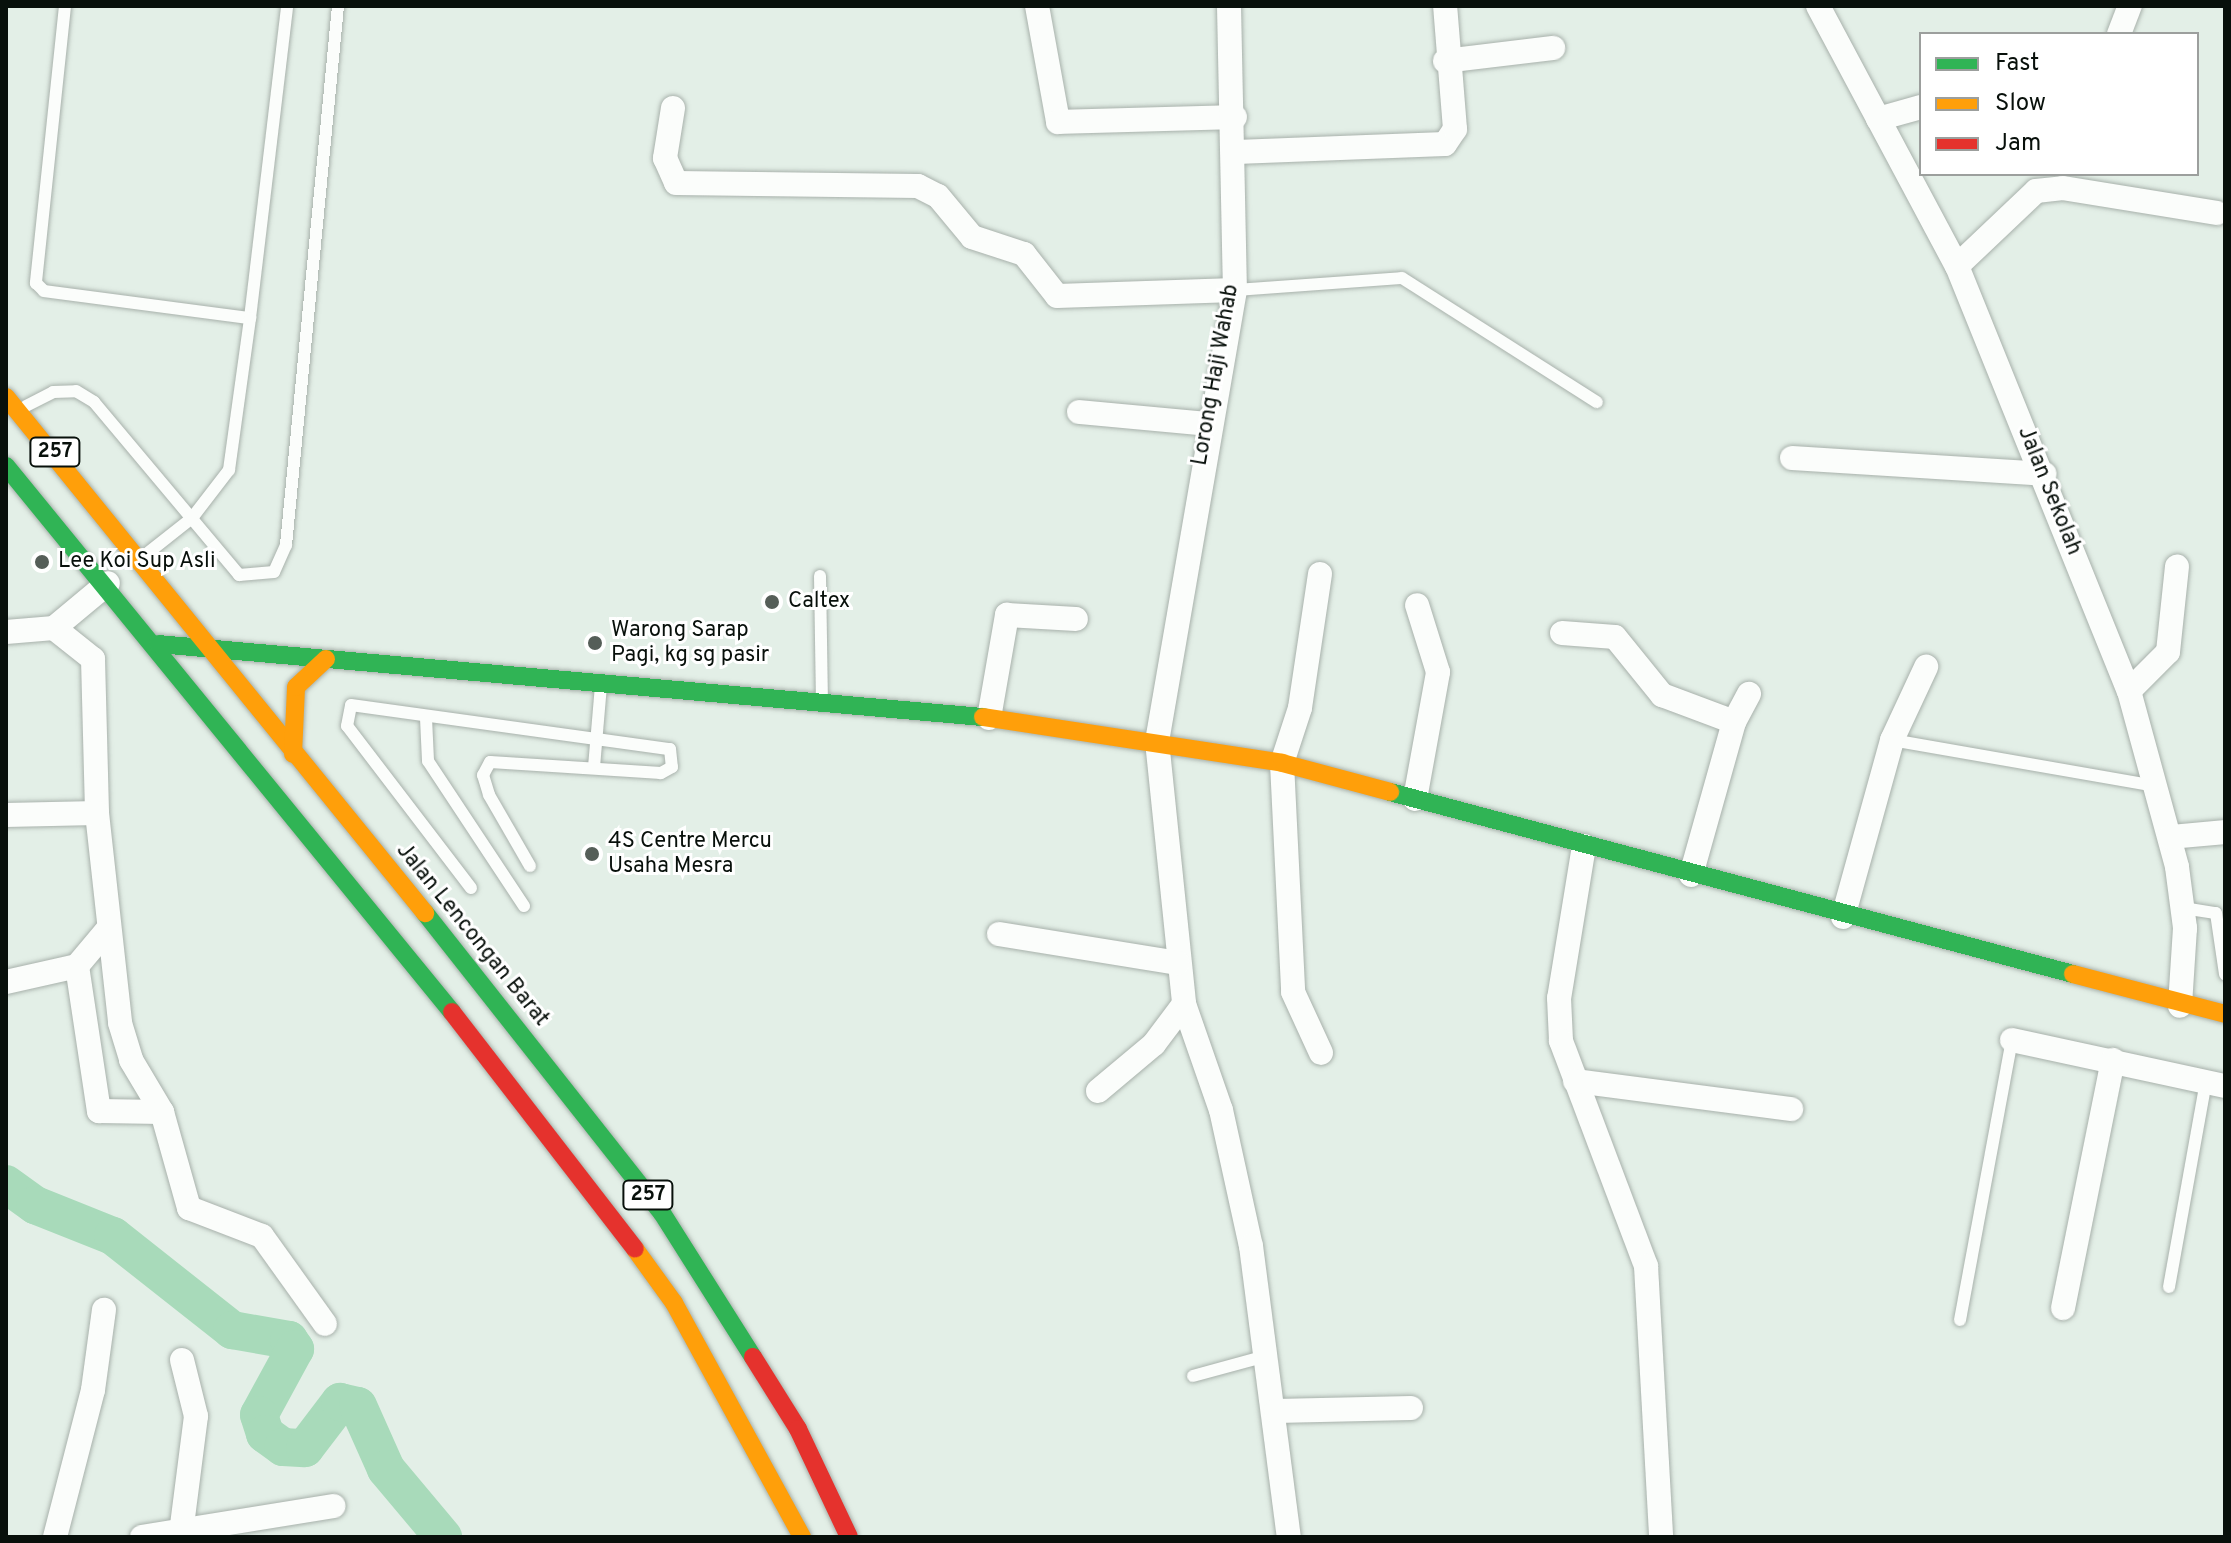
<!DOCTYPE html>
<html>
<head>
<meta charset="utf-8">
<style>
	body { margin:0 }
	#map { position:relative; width:2231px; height:1543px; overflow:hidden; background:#e3efe7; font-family:Overpass,sans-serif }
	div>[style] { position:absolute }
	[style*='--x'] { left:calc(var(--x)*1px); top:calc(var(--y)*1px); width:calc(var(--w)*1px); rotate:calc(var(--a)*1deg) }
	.river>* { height:38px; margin:-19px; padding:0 19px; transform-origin:19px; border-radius:19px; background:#a8daba }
	.roads { filter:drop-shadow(0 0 2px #a8b1ab) drop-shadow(0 0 2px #a8b1ab) }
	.lane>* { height:12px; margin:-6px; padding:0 6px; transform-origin:6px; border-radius:6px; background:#fbfdfb }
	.street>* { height:24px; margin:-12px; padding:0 12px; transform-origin:12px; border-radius:12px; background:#fbfdfb }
	.fast>* { height:18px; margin:-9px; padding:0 9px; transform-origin:9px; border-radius:9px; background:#30b455 }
	.slow>* { height:18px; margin:-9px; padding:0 9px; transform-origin:9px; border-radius:9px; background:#ff9f0a }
	.jam>* { height:18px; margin:-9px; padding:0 9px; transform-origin:9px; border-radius:9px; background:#e5322d }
	.dots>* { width:22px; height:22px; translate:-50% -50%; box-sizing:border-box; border:4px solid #fff; border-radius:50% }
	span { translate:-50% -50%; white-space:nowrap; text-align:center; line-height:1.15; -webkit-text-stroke:6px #fff; paint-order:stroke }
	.shield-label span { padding:2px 6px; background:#fff; border:2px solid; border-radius:6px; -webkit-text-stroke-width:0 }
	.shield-label { font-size:20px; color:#08100b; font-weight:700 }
	.street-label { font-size:22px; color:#08100b }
	.poi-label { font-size:22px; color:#08100b }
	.left { translate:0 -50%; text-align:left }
	.frame { position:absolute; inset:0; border:8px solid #08100b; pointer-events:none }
	.legend { position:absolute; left:1919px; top:32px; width:280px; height:144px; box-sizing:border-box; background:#fff; border:2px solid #9c9f9d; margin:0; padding:10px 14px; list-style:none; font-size:24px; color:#08100b }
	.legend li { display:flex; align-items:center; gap:16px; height:40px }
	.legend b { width:40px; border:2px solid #9c9f9d }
</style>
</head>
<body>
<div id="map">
	<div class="river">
		<i style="--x:6;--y:1184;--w:36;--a:36"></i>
		<i style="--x:35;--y:1205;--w:84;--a:21.7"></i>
		<i style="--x:113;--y:1236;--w:152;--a:38.3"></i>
		<i style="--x:232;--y:1330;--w:58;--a:10"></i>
		<i style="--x:289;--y:1340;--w:11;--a:56"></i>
		<i style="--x:295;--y:1349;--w:75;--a:118.6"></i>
		<i style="--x:259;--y:1415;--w:20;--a:72"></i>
		<i style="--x:265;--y:1434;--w:22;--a:36"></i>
		<i style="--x:283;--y:1447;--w:22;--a:3"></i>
		<i style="--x:305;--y:1448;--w:58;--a:-52.7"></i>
		<i style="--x:340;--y:1402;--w:18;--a:13"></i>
		<i style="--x:358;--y:1406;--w:69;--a:66"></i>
		<i style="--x:386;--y:1469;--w:89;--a:50"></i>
	</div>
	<div class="roads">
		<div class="lane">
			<i style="--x:65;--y:6;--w:279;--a:96"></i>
			<i style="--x:36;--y:283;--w:11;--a:45"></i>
			<i style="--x:44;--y:291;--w:208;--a:7.5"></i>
			<i style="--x:250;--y:318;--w:314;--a:-83.2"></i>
			<i style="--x:1235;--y:290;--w:167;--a:-4.1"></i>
			<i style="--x:1402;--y:278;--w:231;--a:32.5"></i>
			<i style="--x:26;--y:406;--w:30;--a:-27"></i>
			<i style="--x:53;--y:392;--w:23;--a:-2"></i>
			<i style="--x:76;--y:391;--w:21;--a:31"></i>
			<i style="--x:94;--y:402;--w:226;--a:50"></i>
			<i style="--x:239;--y:575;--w:35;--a:-5"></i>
			<i style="--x:274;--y:572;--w:30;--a:-66"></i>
			<i style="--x:286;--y:545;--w:542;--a:-84.49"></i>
			<i style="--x:149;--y:552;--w:55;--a:-38.3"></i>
			<i style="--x:192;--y:518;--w:61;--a:-52.4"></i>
			<i style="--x:229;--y:470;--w:153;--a:-82.1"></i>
			<i style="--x:820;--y:576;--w:124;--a:89.1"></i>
			<i style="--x:426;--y:718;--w:43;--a:87.3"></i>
			<i style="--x:428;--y:761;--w:174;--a:56.5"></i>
			<i style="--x:1892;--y:740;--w:268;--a:9.9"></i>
			<i style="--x:594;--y:767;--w:81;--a:-85.1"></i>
			<i style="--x:471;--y:888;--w:204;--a:-127.4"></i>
			<i style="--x:347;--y:726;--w:21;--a:-79"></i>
			<i style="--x:351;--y:705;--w:322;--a:7.9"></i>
			<i style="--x:670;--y:749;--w:18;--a:84"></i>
			<i style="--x:672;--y:767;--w:13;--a:151"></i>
			<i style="--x:661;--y:773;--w:171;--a:-176.3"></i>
			<i style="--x:490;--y:762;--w:15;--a:118"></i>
			<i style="--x:483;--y:775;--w:21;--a:73"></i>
			<i style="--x:489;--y:795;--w:82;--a:60"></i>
			<i style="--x:2183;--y:908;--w:33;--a:9"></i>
			<i style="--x:2216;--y:913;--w:62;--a:81.6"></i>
			<i style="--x:2169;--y:1287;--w:209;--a:-79.8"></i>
			<i style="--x:1960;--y:1320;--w:285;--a:-79.5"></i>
			<i style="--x:1193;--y:1376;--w:76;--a:-15.3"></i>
		</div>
		<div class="street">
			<i style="--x:1037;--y:6;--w:118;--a:79.7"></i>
			<i style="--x:1058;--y:122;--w:177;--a:-1.6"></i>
			<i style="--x:1229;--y:6;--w:284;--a:88.8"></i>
			<i style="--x:1235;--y:290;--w:458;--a:99.8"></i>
			<i style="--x:1157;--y:741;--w:264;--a:84.1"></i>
			<i style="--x:1184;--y:1004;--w:112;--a:70.8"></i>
			<i style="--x:1221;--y:1110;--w:139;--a:77.6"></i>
			<i style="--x:1251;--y:1246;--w:293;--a:82.6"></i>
			<i style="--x:1818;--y:6;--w:295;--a:61.9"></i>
			<i style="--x:1957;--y:266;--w:458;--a:68"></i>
			<i style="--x:2129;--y:691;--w:182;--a:74.7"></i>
			<i style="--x:2177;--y:867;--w:62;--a:82.5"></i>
			<i style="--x:2185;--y:928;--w:78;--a:93.7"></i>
			<i style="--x:2119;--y:34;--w:30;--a:-69"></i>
			<i style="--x:1445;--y:61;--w:109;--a:-6.9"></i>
			<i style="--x:673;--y:108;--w:51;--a:99.1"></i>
			<i style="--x:665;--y:158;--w:27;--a:66"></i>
			<i style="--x:676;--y:183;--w:242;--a:0.7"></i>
			<i style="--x:918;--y:186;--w:22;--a:27"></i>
			<i style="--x:938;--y:196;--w:53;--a:50.3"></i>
			<i style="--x:972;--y:237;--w:55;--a:18.1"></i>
			<i style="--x:1024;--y:254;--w:53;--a:51.8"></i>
			<i style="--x:1057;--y:296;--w:178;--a:-1.9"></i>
			<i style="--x:1878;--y:119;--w:45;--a:-15.6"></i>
			<i style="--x:1236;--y:152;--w:209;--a:-2.2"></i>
			<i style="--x:1445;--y:144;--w:18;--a:-56"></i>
			<i style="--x:1455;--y:129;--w:123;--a:-94.6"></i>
			<i style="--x:1957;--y:266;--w:109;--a:-43.5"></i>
			<i style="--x:2036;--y:191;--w:27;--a:-6"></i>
			<i style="--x:2063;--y:188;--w:156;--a:9.2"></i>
			<i style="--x:1079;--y:412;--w:130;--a:5.3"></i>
			<i style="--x:1792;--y:458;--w:253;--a:3.6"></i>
			<i style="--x:1320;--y:574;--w:135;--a:98.5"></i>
			<i style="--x:1300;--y:708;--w:58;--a:108.1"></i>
			<i style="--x:1282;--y:763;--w:229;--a:87.2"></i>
			<i style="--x:1293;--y:992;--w:67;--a:65.3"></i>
			<i style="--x:54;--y:628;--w:50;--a:38.5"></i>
			<i style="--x:93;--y:659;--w:154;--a:88.5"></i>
			<i style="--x:97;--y:813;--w:211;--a:83.7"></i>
			<i style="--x:120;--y:1023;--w:39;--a:73"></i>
			<i style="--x:131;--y:1060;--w:61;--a:59.2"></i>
			<i style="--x:6;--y:632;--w:48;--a:-4.8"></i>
			<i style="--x:54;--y:628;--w:70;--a:-39.8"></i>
			<i style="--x:1562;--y:633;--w:53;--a:4.3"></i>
			<i style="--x:1615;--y:637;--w:75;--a:51"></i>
			<i style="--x:1662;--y:695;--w:77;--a:20.6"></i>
			<i style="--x:2129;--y:691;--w:55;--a:-45"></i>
			<i style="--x:2168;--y:652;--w:86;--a:-84"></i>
			<i style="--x:989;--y:718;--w:105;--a:-80.1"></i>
			<i style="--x:1007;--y:615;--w:69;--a:3.3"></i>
			<i style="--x:1415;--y:799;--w:129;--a:-79.7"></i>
			<i style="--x:1438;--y:672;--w:70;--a:-107.4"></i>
			<i style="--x:6;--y:815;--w:91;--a:-1.3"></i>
			<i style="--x:2170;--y:837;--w:55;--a:-5.2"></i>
			<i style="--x:1584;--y:846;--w:154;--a:99.3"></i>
			<i style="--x:1559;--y:998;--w:43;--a:87.3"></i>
			<i style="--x:1561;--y:1041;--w:241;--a:69.3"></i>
			<i style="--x:1646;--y:1266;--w:271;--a:86.8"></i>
			<i style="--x:1691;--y:875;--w:159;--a:-74.3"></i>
			<i style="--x:1734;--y:722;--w:32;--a:-62"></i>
			<i style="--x:1843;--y:917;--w:184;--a:-74.5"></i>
			<i style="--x:1892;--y:740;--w:81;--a:-65"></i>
			<i style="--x:108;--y:929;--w:48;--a:130"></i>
			<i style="--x:77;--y:966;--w:147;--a:81.4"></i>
			<i style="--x:99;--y:1111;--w:63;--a:0.9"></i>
			<i style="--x:162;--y:1112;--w:100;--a:74.3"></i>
			<i style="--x:189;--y:1208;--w:78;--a:21"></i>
			<i style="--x:262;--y:1236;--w:108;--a:54.4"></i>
			<i style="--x:999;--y:934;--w:181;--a:9.2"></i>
			<i style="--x:6;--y:982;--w:73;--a:-12.7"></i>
			<i style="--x:2012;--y:1040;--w:218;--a:12.2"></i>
			<i style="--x:1575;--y:1081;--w:218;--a:7.4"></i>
			<i style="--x:1098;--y:1091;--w:73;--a:-40"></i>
			<i style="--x:1154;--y:1044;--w:50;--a:-53.1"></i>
			<i style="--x:2063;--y:1308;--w:253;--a:-78.6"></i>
			<i style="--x:182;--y:1360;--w:58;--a:76"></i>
			<i style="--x:196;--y:1416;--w:111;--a:97.3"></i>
			<i style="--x:1276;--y:1411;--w:135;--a:-1.3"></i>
			<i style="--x:55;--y:1537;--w:152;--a:-75.5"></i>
			<i style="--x:93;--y:1390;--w:81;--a:-82.2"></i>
			<i style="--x:142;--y:1537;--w:194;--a:-9.2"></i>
		</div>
		<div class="fast">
			<i style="--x:6;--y:466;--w:705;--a:50.76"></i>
			<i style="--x:158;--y:644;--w:828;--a:5.06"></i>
			<i style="--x:1390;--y:792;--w:707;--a:14.92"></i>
			<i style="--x:425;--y:913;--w:382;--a:51.7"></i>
			<i style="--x:662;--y:1213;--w:170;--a:57.7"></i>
		</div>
		<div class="slow">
			<i style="--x:6;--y:397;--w:665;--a:50.92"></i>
			<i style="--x:983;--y:717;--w:303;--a:8.7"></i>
			<i style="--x:1282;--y:763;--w:112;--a:15"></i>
			<i style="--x:293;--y:754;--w:67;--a:-87.4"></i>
			<i style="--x:296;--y:687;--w:41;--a:-43"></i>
			<i style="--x:2073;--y:974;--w:157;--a:14.7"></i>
			<i style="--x:635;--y:1249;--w:67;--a:54.2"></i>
			<i style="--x:674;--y:1303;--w:267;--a:61.3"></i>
		</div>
		<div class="jam">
			<i style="--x:452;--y:1012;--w:299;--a:52.3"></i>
			<i style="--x:753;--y:1357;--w:85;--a:58"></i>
			<i style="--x:798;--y:1429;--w:119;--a:64.7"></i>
		</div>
	</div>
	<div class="dots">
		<i style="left:42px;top:562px;background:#555e58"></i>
		<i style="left:772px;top:602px;background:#555e58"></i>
		<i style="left:595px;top:643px;background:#555e58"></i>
		<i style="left:592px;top:854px;background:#555e58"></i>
	</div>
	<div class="shield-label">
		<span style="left:55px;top:452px">257</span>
		<span style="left:648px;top:1195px">257</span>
	</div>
	<div class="street-label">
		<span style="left:1216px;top:375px;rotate:-80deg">Lorong Haji Wahab</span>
		<span style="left:2049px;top:491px;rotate:68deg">Jalan Sekolah</span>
		<span style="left:472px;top:935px;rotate:51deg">Jalan Lencongan Barat</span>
	</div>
	<div class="poi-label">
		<span class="left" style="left:58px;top:562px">Lee Koi Sup Asli</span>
		<span class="left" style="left:788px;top:602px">Caltex</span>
		<span class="left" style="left:611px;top:643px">Warong Sarap<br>Pagi, kg sg pasir</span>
		<span class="left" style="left:608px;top:854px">4S Centre Mercu<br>Usaha Mesra</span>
	</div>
	<div class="frame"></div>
	<ul class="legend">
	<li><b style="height:10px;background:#30b455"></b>Fast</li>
	<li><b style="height:10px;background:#ff9f0a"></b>Slow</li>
	<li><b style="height:10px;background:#e5322d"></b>Jam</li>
	</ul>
</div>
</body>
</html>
